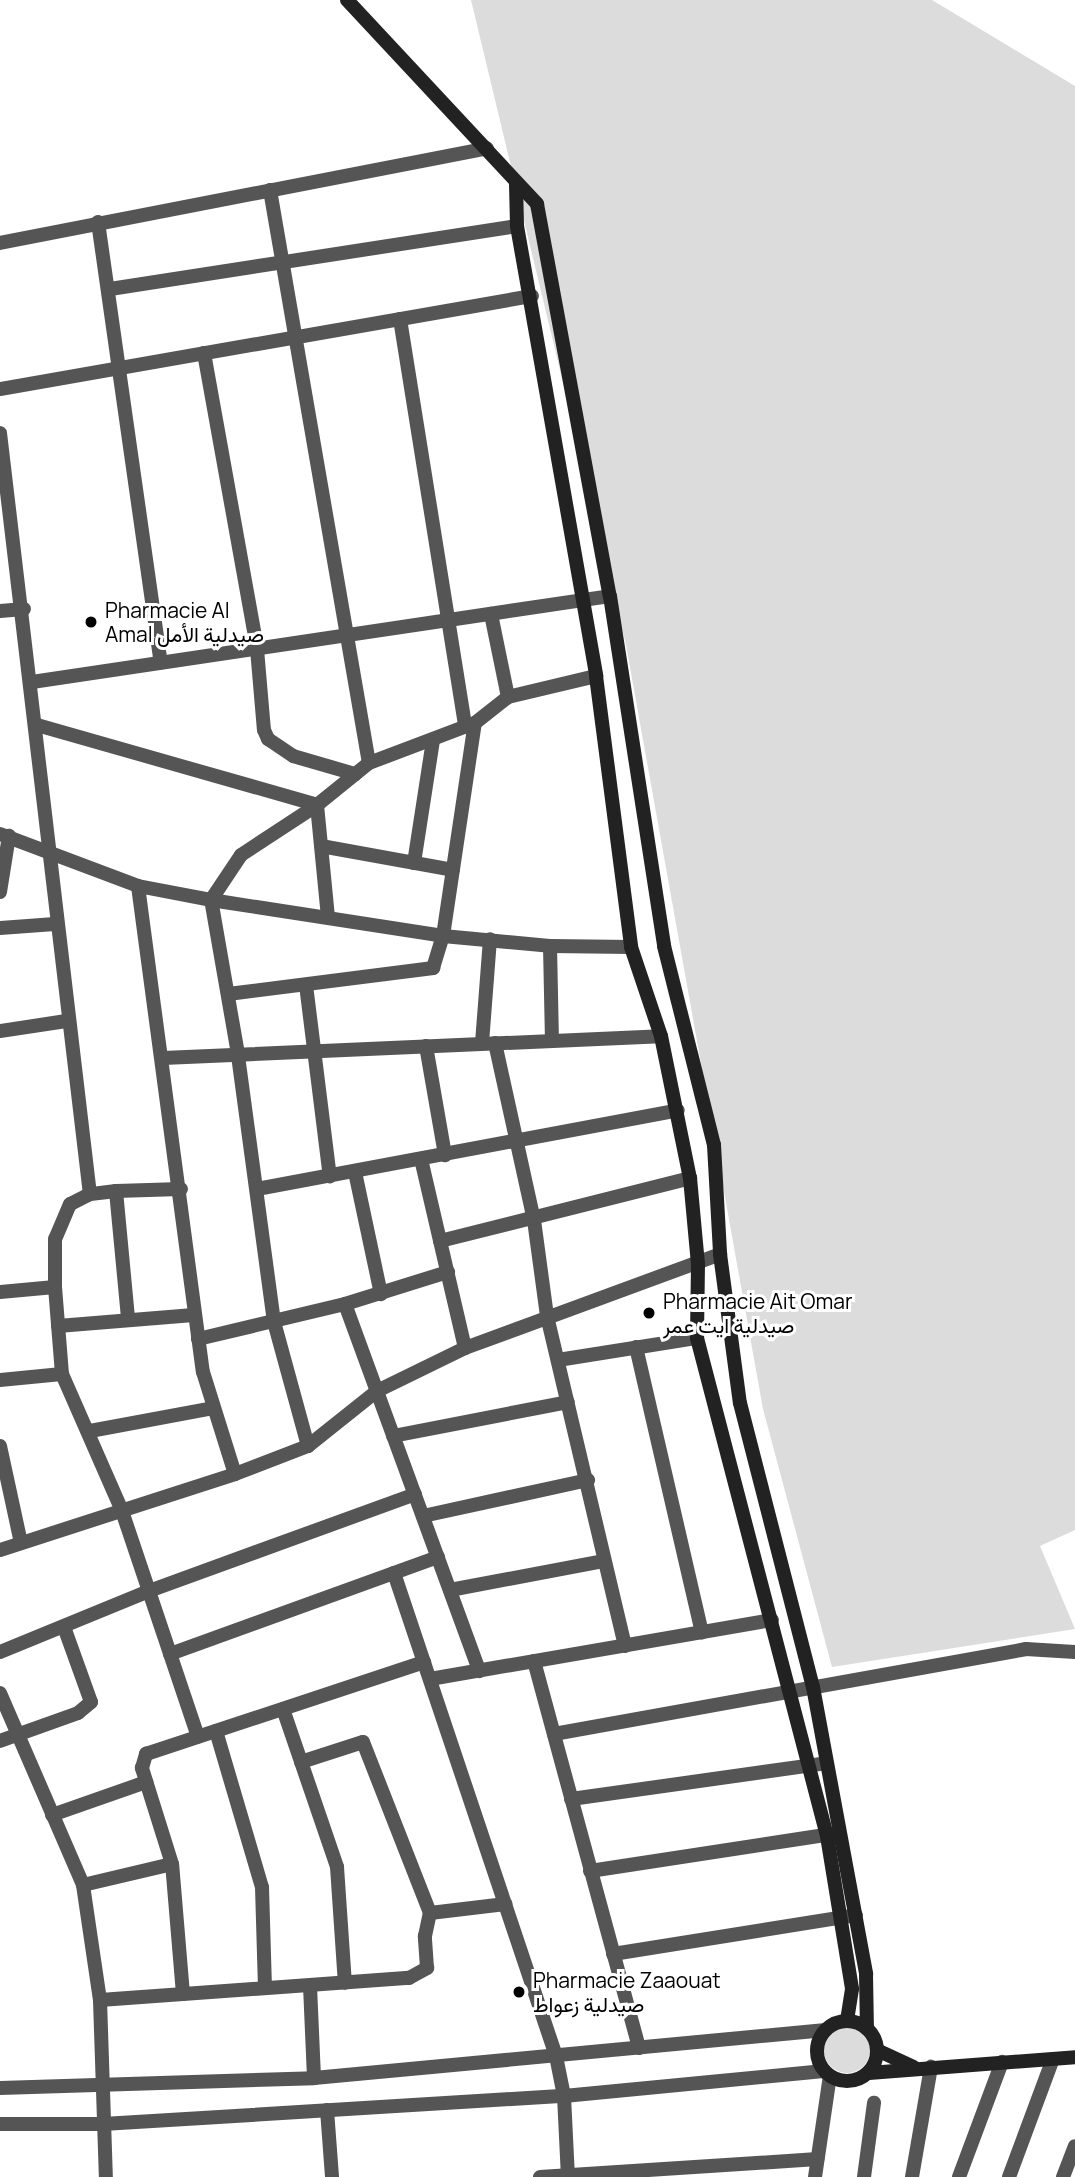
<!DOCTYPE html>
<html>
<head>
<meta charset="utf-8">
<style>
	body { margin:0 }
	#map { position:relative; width:1075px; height:2177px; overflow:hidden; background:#fff; font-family:Manrope,Vazirmatn,sans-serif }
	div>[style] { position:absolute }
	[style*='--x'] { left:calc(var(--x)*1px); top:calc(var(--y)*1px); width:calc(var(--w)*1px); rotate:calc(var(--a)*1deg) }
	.green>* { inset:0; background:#dcdcdc }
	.round { border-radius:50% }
	.street>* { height:14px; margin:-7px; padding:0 7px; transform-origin:7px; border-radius:7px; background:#555 }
	.secondary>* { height:14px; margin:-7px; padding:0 7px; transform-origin:7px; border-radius:7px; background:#222 }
	.secondary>.ring { margin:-7px; padding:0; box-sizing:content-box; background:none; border:14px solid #222; border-radius:50% }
	.dots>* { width:19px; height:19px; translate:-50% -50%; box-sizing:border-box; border:4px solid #fff; border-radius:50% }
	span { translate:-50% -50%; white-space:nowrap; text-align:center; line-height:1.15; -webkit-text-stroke:6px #fff; paint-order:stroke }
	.poi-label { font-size:21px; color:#000 }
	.left { translate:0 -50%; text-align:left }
</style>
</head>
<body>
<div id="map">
	<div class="green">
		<i style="clip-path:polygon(471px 0,932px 0,1075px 86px,1075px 1530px,1040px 1546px,1075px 1629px,832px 1667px,763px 1409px,626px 645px)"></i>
		<i class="round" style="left:824px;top:2027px;width:46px;height:46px"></i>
	</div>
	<div class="street">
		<i style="--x:270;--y:190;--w:581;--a:80.2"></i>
		<i style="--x:98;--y:222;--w:445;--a:81.9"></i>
		<i style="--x:0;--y:243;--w:496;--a:-11"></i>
		<i style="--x:110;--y:289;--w:412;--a:-8.8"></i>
		<i style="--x:400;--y:319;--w:413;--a:80.9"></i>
		<i style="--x:204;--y:353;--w:301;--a:79.8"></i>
		<i style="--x:257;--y:649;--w:81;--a:85.1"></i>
		<i style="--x:264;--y:730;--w:10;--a:66"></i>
		<i style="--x:268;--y:739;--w:30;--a:34"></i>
		<i style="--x:293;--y:756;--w:65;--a:16.2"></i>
		<i style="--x:0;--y:389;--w:540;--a:-9.92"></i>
		<i style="--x:0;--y:433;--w:766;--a:83.26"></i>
		<i style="--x:0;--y:611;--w:24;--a:-5"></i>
		<i style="--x:32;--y:682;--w:584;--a:-8.46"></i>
		<i style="--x:508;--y:697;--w:90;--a:-13.4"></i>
		<i style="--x:37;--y:725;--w:291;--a:15.9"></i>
		<i style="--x:317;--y:805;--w:113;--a:84.4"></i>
		<i style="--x:0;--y:834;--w:147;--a:20.6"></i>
		<i style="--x:138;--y:886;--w:74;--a:10.9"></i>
		<i style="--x:211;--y:900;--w:235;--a:8.8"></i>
		<i style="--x:443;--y:936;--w:107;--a:5.3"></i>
		<i style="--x:550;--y:946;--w:81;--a:0.7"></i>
		<i style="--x:321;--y:846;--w:134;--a:10.3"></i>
		<i style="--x:414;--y:863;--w:124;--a:-81.2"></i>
		<i style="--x:138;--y:886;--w:490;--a:82.4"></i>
		<i style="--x:203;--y:1372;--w:107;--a:72.6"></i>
		<i style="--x:0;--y:892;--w:57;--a:-80.9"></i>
		<i style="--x:0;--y:928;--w:55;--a:-4.2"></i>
		<i style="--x:550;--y:946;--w:94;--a:88.8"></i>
		<i style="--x:306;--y:985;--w:193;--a:82.9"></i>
		<i style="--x:228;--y:994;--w:207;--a:-7.2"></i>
		<i style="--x:433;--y:968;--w:34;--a:-73"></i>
		<i style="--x:443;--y:936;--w:215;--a:-81.5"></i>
		<i style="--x:0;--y:1031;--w:67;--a:-8.6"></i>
		<i style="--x:482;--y:1043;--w:104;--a:-85.6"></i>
		<i style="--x:495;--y:1043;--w:181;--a:77.6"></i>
		<i style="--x:534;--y:1220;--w:97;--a:82.3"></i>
		<i style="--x:547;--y:1316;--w:339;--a:76.7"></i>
		<i style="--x:426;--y:1046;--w:111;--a:80.1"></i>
		<i style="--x:163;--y:1058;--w:498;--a:-2.5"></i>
		<i style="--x:421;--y:1159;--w:194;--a:76.9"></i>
		<i style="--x:355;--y:1172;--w:125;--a:78"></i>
		<i style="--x:181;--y:1189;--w:65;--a:178.2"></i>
		<i style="--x:116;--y:1191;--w:26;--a:173"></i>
		<i style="--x:90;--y:1194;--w:22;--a:153"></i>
		<i style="--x:70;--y:1204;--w:38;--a:113"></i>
		<i style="--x:55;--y:1239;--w:48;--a:90"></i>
		<i style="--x:55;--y:1287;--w:87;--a:85.4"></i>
		<i style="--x:62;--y:1374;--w:150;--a:66.3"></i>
		<i style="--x:122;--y:1511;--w:238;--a:71.4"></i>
		<i style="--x:257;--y:1189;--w:428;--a:-10.6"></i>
		<i style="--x:116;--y:1191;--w:129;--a:84.6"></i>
		<i style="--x:440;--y:1241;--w:258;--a:-14.1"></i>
		<i style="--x:0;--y:1292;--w:55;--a:-5.2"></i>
		<i style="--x:345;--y:1304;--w:391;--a:69.9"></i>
		<i style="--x:58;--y:1326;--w:136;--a:-4.6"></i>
		<i style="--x:198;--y:1339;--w:151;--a:-13.4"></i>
		<i style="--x:345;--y:1304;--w:108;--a:-17.3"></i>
		<i style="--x:636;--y:1347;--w:293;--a:77"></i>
		<i style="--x:558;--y:1360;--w:141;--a:-9"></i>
		<i style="--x:0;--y:1380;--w:62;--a:-5.5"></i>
		<i style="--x:90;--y:1431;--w:125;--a:-10.6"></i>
		<i style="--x:393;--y:1436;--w:178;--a:-11"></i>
		<i style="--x:0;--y:1446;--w:99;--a:77.8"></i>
		<i style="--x:308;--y:1446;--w:129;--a:-105.3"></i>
		<i style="--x:274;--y:1322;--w:270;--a:-97.7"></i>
		<i style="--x:238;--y:1054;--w:156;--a:-99.9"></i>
		<i style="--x:211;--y:900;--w:54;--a:-56.3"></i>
		<i style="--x:241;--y:855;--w:91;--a:-33.3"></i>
		<i style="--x:317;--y:805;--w:67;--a:-38.9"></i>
		<i style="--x:369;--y:763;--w:113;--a:-20.7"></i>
		<i style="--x:475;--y:723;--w:42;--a:-38.2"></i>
		<i style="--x:508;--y:697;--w:85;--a:-101.6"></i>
		<i style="--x:423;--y:1516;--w:169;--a:-12.3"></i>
		<i style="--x:0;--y:1550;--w:247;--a:-17.9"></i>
		<i style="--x:235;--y:1474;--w:78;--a:-21"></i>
		<i style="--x:308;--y:1446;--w:88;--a:-38.6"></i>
		<i style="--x:377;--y:1391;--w:98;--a:-26"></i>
		<i style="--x:465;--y:1348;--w:272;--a:-20.2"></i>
		<i style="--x:394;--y:1573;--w:509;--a:71.46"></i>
		<i style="--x:556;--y:2056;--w:41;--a:78.7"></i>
		<i style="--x:564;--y:2096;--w:81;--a:87.2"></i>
		<i style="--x:450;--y:1590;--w:157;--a:-10.7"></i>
		<i style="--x:0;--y:1652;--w:161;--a:-22.3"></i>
		<i style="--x:149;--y:1591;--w:283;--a:-20"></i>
		<i style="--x:170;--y:1654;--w:285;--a:-19.9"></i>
		<i style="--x:534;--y:1661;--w:401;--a:74.8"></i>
		<i style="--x:430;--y:1679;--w:347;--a:-9.8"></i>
		<i style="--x:0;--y:1693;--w:209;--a:66.6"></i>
		<i style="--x:83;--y:1885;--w:116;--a:81.6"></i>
		<i style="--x:100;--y:2000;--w:177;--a:88.1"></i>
		<i style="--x:283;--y:1709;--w:167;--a:71.1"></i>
		<i style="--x:337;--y:1867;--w:116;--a:86.1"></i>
		<i style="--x:216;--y:1731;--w:163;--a:73.6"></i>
		<i style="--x:262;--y:1887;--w:101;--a:88.3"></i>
		<i style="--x:554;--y:1734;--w:480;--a:-10.2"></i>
		<i style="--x:1026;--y:1649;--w:49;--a:3.5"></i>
		<i style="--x:0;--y:1741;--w:83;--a:-19.7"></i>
		<i style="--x:78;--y:1713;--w:17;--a:-40"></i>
		<i style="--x:91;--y:1702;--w:80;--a:-109.8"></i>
		<i style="--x:301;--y:1762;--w:65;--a:-17.9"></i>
		<i style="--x:363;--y:1742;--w:184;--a:68.6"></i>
		<i style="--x:571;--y:1799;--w:258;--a:-8"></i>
		<i style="--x:52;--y:1815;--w:100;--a:-19.3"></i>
		<i style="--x:590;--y:1871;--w:251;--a:-8.7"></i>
		<i style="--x:83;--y:1885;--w:91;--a:-13.3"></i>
		<i style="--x:613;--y:1954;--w:246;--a:-9.1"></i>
		<i style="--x:310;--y:1986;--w:92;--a:87.5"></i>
		<i style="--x:183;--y:1994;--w:130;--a:-94.8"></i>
		<i style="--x:172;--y:1864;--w:101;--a:-107.4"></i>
		<i style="--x:142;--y:1768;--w:15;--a:-74"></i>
		<i style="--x:146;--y:1754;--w:293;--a:-18.3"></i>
		<i style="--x:100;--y:2000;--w:310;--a:-4.1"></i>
		<i style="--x:409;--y:1978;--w:21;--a:-29"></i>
		<i style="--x:427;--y:1968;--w:32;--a:-94"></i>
		<i style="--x:425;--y:1936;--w:24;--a:-78"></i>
		<i style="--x:430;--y:1913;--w:76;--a:-6.8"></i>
		<i style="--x:0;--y:2088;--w:314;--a:-1.8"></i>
		<i style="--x:314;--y:2078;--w:514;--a:-5.36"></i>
		<i style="--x:327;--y:2110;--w:67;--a:85.7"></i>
		<i style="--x:0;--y:2124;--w:103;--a:0"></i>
		<i style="--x:103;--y:2124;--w:462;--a:-3.5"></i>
		<i style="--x:564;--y:2096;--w:261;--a:-5.5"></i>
		<i style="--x:540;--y:2177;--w:278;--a:-3.7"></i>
		<i style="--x:815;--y:2177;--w:102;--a:-81.6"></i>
		<i style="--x:864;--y:2177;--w:75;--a:-82.3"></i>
		<i style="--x:912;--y:2177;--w:112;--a:-80.2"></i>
		<i style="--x:959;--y:2177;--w:123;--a:-69.5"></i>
		<i style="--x:1009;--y:2177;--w:126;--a:-69.6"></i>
		<i style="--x:1063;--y:2177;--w:33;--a:-69"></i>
	</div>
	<div class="secondary">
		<i style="--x:347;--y:0;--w:279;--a:47"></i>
		<i style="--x:537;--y:204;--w:399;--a:79.5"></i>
		<i style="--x:610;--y:596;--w:354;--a:81.2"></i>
		<i style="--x:664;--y:946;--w:205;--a:75.9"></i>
		<i style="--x:714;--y:1145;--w:109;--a:86.8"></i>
		<i style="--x:720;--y:1254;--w:150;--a:82.4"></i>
		<i style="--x:740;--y:1403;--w:293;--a:75.6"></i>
		<i style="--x:813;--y:1687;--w:292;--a:79.5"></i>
		<i style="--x:866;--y:1974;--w:55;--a:89"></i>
		<i style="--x:516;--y:184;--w:42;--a:88.6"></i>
		<i style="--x:517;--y:226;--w:457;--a:80"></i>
		<i style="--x:596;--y:676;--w:273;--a:82.6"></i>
		<i style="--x:631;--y:947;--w:94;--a:71.4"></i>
		<i style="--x:661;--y:1036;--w:145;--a:78.5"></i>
		<i style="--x:690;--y:1178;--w:86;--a:84.7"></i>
		<i style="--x:698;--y:1264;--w:74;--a:90.8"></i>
		<i style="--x:697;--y:1338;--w:515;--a:75.37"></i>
		<i style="--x:827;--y:1836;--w:155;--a:80.7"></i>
		<i style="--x:852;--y:1989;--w:32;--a:99"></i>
		<i class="ring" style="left:817px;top:2021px;width:46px;height:46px"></i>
		<i style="--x:877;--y:2050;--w:40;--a:25"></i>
		<i style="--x:869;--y:2073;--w:207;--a:-4.4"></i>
	</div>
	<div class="dots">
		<i style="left:91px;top:622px;background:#000"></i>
		<i style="left:649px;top:1313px;background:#000"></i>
		<i style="left:519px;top:1992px;background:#000"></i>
	</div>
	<div class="poi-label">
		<span class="left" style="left:105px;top:622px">Pharmacie Al<br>Amal صيدلية الأمل</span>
		<span class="left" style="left:663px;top:1313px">Pharmacie Ait Omar<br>صيدلية ايت عمر</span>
		<span class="left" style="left:533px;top:1992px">Pharmacie Zaaouat<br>صيدلية زعواط</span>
	</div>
</div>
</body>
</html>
